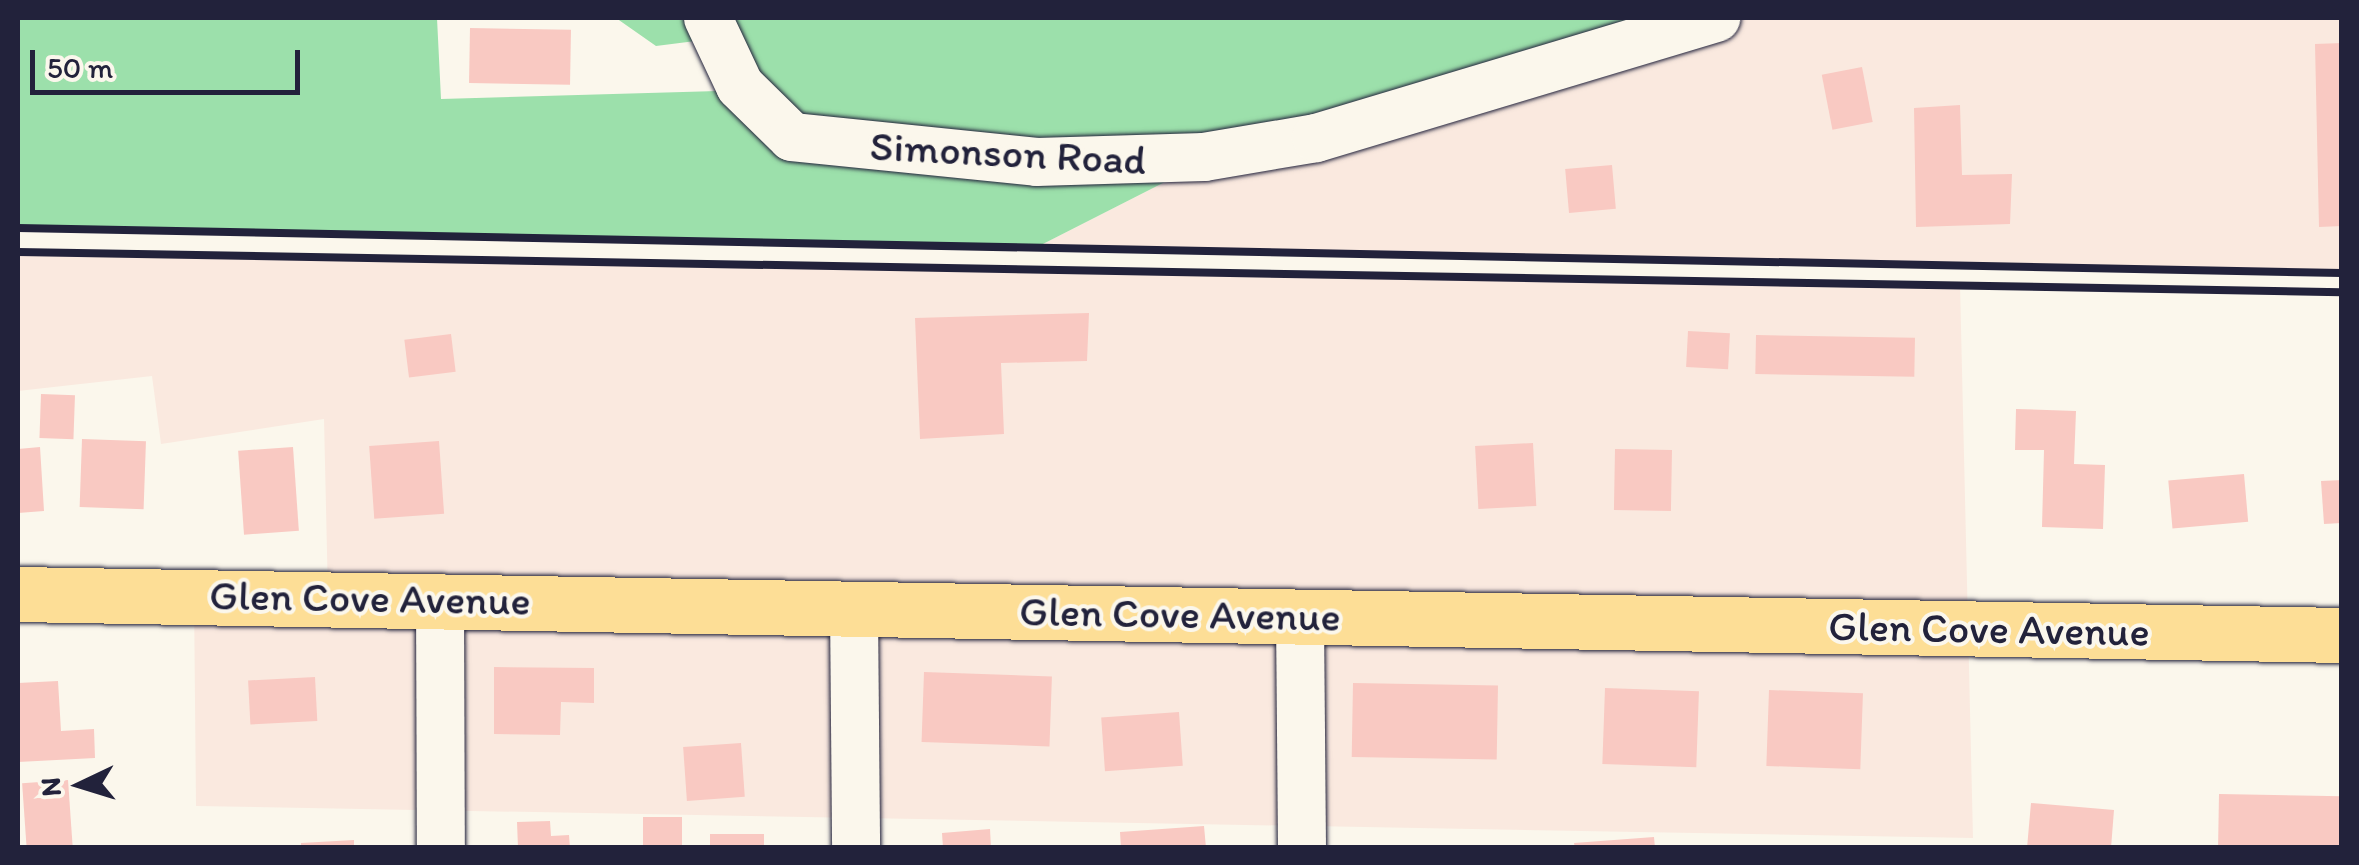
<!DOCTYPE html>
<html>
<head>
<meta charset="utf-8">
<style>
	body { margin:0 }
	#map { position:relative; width:2359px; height:865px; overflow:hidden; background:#fbf7ec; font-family:Itim,sans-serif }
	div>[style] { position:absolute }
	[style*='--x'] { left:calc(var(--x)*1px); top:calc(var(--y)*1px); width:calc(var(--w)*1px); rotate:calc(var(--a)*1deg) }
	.built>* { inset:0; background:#fae9df }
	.green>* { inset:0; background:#9ce0ab }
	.building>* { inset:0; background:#f9c9c2; transform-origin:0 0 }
	.roads { filter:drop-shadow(0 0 2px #22223b) drop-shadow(0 0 2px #22223b) }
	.minor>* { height:48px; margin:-24px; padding:0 24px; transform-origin:24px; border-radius:24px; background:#fbf7ec }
	.major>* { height:55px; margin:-27.5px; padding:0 27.5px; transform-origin:27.5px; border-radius:27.5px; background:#fdde96 }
	.rail>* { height:8px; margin:-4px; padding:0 4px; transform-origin:4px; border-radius:4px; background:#22223b }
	span { translate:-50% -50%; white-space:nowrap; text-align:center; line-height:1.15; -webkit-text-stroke:8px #fbf7ec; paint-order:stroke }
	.street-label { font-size:42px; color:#22223b }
	.frame { position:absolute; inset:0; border:20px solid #22223b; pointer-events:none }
	.north { position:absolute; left:30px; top:735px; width:100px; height:100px; -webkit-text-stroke:8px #fbf7ec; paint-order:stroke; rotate:266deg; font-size:28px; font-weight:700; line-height:40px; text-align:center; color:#22223b }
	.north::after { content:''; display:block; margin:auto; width:35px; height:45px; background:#22223b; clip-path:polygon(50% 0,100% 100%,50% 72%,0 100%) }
	.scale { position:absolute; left:30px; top:50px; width:270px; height:45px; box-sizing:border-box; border:5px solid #22223b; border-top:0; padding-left:12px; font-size:30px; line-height:35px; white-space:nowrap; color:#22223b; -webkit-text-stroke:8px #fbf7ec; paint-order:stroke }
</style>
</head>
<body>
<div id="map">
	<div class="built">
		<i style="clip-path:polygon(1718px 18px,2341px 18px,2341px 273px,1037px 247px,1216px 156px)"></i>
		<i style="clip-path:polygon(18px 253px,1960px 285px,1973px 838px,196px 806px,194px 596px,328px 596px,324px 419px,161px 444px,152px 376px,18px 391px)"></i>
	</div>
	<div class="green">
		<i style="clip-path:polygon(18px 18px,437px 18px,441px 99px,753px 90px,727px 37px,656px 46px,616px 18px,1717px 18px,1216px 156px,1037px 247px,18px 228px)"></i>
	</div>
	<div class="building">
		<i style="left:470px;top:28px;width:101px;height:55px;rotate:1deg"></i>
		<i style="clip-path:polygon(2342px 43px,2342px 226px,2319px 227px,2315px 44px)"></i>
		<i style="left:1862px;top:67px;width:56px;height:41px;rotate:79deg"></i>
		<i style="clip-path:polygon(1960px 105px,1962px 175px,2012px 174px,2010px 224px,1916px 227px,1914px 108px)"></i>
		<i style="left:1612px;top:165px;width:44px;height:47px;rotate:85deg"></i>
		<i style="clip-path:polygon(1089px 313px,1087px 361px,1001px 363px,1004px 434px,920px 439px,915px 318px)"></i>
		<i style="left:1688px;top:331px;width:42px;height:36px;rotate:3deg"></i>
		<i style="left:451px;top:334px;width:38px;height:47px;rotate:83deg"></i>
		<i style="left:1756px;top:335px;width:159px;height:39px;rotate:1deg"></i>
		<i style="left:41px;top:394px;width:34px;height:44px;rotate:2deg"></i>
		<i style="clip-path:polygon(2016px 409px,2076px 411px,2074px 464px,2105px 465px,2103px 529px,2042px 527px,2044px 450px,2015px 450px)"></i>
		<i style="left:82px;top:439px;width:64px;height:68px;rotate:2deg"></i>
		<i style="left:439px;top:441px;width:73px;height:70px;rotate:86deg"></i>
		<i style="left:1533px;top:443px;width:63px;height:58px;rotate:87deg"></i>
		<i style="clip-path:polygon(40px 447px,44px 511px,18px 513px,18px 449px)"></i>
		<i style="left:293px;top:447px;width:84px;height:55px;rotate:86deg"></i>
		<i style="left:1615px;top:449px;width:57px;height:61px;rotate:1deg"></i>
		<i style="left:2244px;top:474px;width:48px;height:76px;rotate:85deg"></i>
		<i style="clip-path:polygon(2342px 480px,2342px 523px,2324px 524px,2321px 481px)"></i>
		<i style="clip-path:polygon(494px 667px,594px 668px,594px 703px,561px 702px,560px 735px,494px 734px)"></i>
		<i style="left:924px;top:672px;width:128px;height:70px;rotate:2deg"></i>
		<i style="left:315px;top:677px;width:44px;height:67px;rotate:87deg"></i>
		<i style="clip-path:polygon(58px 681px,61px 731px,94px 729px,95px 758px,18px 762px,18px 683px)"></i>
		<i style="left:1353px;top:683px;width:145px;height:74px;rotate:1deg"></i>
		<i style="left:1605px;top:688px;width:94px;height:76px;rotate:2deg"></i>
		<i style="left:1769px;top:690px;width:94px;height:76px;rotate:2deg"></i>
		<i style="left:1179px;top:712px;width:54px;height:78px;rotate:86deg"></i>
		<i style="left:741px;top:743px;width:54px;height:58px;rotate:86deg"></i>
		<i style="left:68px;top:780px;width:68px;height:46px;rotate:86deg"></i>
		<i style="left:2219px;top:794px;width:123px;height:54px;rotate:1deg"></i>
		<i style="clip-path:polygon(2031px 803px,2114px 810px,2111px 848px,2027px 848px)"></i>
		<i style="left:643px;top:817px;width:39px;height:31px"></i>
		<i style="clip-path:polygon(550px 821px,551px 836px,569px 835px,570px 848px,518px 848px,517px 822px)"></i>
		<i style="clip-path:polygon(1204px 826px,1206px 848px,1121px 848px,1120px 832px)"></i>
		<i style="clip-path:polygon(990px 829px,991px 848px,943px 848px,942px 833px)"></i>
		<i style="left:764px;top:834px;width:14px;height:54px;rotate:90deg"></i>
		<i style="clip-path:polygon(1654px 837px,1655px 848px,1575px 848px,1574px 843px)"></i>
		<i style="clip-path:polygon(354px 840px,354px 848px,301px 848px,301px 843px)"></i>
	</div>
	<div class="roads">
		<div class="minor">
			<i style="--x:708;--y:18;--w:75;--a:64.8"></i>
			<i style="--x:740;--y:86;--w:73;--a:44.4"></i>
			<i style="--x:792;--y:137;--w:246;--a:5.8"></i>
			<i style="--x:1037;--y:162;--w:167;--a:-1.7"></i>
			<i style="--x:1204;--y:157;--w:114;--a:-9.6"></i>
			<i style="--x:1316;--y:138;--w:418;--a:-16.7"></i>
			<i style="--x:440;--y:598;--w:250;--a:89.8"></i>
			<i style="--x:854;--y:607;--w:241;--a:89.5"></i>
			<i style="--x:1300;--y:617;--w:231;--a:89.5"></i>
		</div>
		<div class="major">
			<i style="--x:18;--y:594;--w:2324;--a:1.01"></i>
		</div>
	</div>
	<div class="rail">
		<i style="--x:18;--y:228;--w:2324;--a:1.11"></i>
		<i style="--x:18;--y:252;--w:2324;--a:0.99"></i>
	</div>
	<div class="street-label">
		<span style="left:1008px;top:153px;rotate:3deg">Simonson Road</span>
		<span style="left:370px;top:598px;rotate:1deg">Glen Cove Avenue</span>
		<span style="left:1180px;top:614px;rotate:1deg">Glen Cove Avenue</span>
		<span style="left:1989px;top:629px;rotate:1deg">Glen Cove Avenue</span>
	</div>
	<div class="frame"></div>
	<div class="north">N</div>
	<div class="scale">50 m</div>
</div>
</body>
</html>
